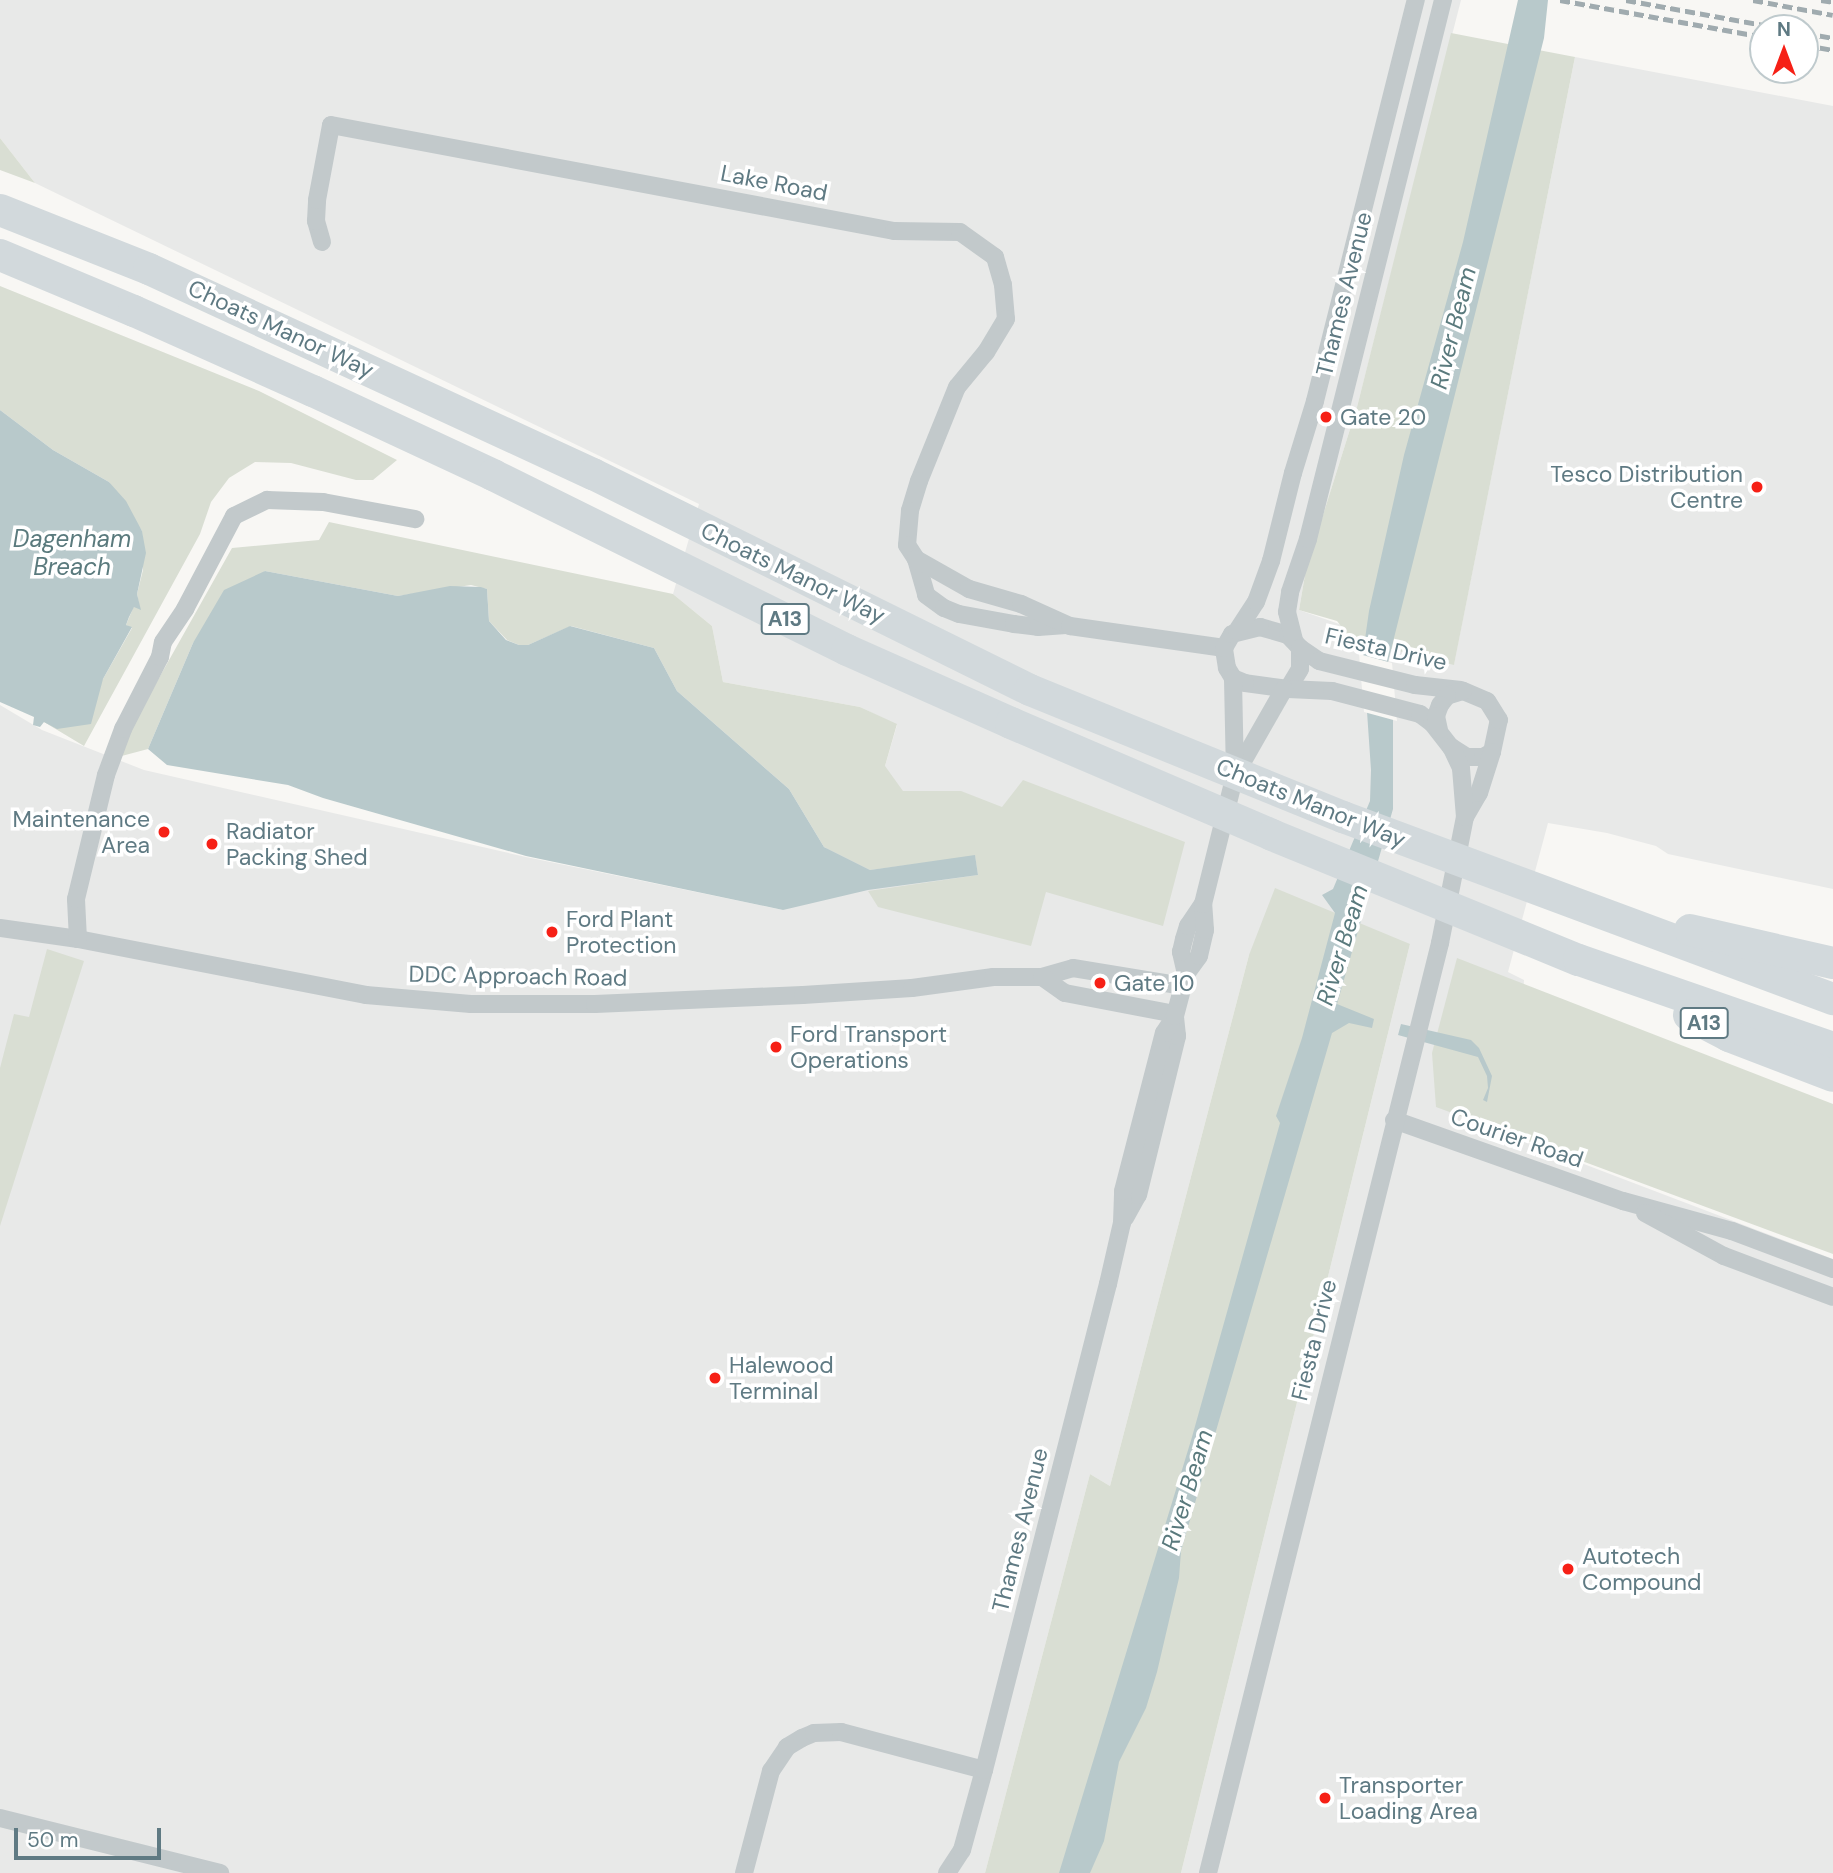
<!DOCTYPE html>
<html>
<head>
<meta charset="utf-8">
<style>
	body { margin:0 }
	#map { position:relative; width:1833px; height:1873px; overflow:hidden; background:#f8f7f4; font-family:"DM Sans",sans-serif }
	div>[style] { position:absolute }
	[style*='--x'] { left:calc(var(--x)*1px); top:calc(var(--y)*1px); width:calc(var(--w)*1px); rotate:calc(var(--a)*1deg) }
	.built>* { inset:0; background:#e8e9e8 }
	.green>* { inset:0; background:#d9ded3 }
	.water>* { inset:0; background:#b8c9cb }
	.pier>* { inset:0; background:#f8f7f4 }
	.street>* { height:18px; margin:-9px; padding:0 9px; transform-origin:9px; border-radius:9px; background:#c2c9cb }
	.highway>* { height:32px; margin:-16px; padding:0 16px; transform-origin:16px; border-radius:16px; background:#d2d9dc }
	.rail>* { height:5px; margin-top:-2.5px; transform-origin:0; background:repeating-linear-gradient(90deg,#a0abaf 0 10px,transparent 0 15px) }
	.dots>* { width:19px; height:19px; translate:-50% -50%; box-sizing:border-box; border:4px solid #fff; border-radius:50% }
	span { translate:-50% -50%; white-space:nowrap; text-align:center; line-height:1.15; -webkit-text-stroke:7px #fff; paint-order:stroke }
	.shield-label span { padding:2px 5px; background:#fff; border:2px solid; border-radius:5px; -webkit-text-stroke-width:0 }
	.shield-label { font-size:21px; color:#5f7a83; font-weight:700 }
	.street-label { font-size:23px; color:#5f7a83 }
	.poi-label { font-size:23px; color:#5f7a83 }
	.left { translate:0 -50%; text-align:left }
	.right { translate:-100% -50%; text-align:right }
	.water-label { font-size:24px; color:#5a7a7d; font-style:italic }
	.north { position:absolute; left:1749px; top:14px; width:70px; height:70px; box-sizing:border-box; background:#fff; border:2px solid #bfcacd; border-radius:50%; rotate:0deg; font-size:19px; font-weight:700; line-height:28px; text-align:center; color:#5f7a83 }
	.north::after { content:''; display:block; margin:auto; width:24px; height:32px; background:#f62016; clip-path:polygon(50% 0,100% 100%,50% 72%,0 100%) }
	.scale { position:absolute; left:14px; top:1828px; width:147px; height:32px; box-sizing:border-box; border:4px solid #5f7a83; border-top:0; padding-left:9px; font-size:21px; line-height:24px; white-space:nowrap; color:#5f7a83; -webkit-text-stroke:5px #fff; paint-order:stroke }
</style>
</head>
<body>
<div id="map">
	<div class="built">
		<i style="clip-path:polygon(0 0,1461px 0,1357px 407px,1306px 569px,1299px 610px,1454px 664px,1575px 57px,1833px 106px,1833px 889px,1668px 854px,1656px 846px,1607px 833px,1548px 823px,1508px 972px,1524px 980px,1523px 997px,1517px 1048px,1492px 1129px,1833px 1259px,1833px 1873px,1181px 1873px,1410px 944px,1249px 955px,1110px 1486px,1090px 1474px,985px 1873px,0 1873px,0 705px,42px 730px,144px 770px,526px 857px,783px 910px,885px 766px,897px 725px,860px 707px,723px 682px,712px 626px,673px 594px,699px 504px,35px 183px,0 138px)"></i>
	</div>
	<div class="green">
		<i style="clip-path:polygon(1451px 33px,1575px 57px,1454px 665px,1351px 639px,1337px 621px,1299px 610px,1306px 569px,1357px 407px)"></i>
		<i style="clip-path:polygon(0 138px,35px 183px,0 170px)"></i>
		<i style="clip-path:polygon(0 286px,259px 391px,397px 460px,373px 480px,356px 480px,291px 463px,255px 462px,229px 478px,211px 502px,200px 534px,84px 746px,44px 722px,103px 679px,132px 628px,126px 625px,134px 606px,140px 609px,137px 594px,143px 570px,142px 531px,109px 482px,53px 450px,0 410px)"></i>
		<i style="clip-path:polygon(329px 522px,673px 594px,712px 626px,723px 682px,860px 707px,897px 724px,885px 766px,903px 791px,961px 791px,1002px 807px,1023px 780px,1185px 842px,1163px 926px,1046px 892px,1031px 946px,878px 907px,868px 891px,978px 875px,975px 856px,870px 870px,824px 847px,789px 789px,677px 691px,654px 648px,571px 626px,528px 645px,519px 645px,507px 640px,489px 621px,487px 589px,471px 585px,398px 596px,265px 571px,193px 643px,148px 749px,114px 758px,232px 548px,319px 540px)"></i>
		<i style="clip-path:polygon(1275px 888px,1410px 944px,1181px 1873px,985px 1873px,1090px 1474px,1110px 1486px,1249px 955px)"></i>
		<i style="clip-path:polygon(47px 949px,84px 961px,0 1226px,0 1068px,14px 1014px,29px 1017px)"></i>
		<i style="clip-path:polygon(1457px 958px,1833px 1104px,1833px 1254px,1436px 1107px,1432px 1053px)"></i>
	</div>
	<div class="water">
		<i style="clip-path:polygon(1518px 0,1548px 0,1544px 38px,1388px 662px,1393px 720px,1393px 809px,1337px 1004px,1374px 1019px,1372px 1028px,1349px 1023px,1332px 1033px,1181px 1551px,1179px 1578px,1157px 1672px,1146px 1708px,1119px 1762px,1104px 1841px,1090px 1873px,1059px 1873px,1192px 1437px,1280px 1123px,1276px 1116px,1302px 1038px,1335px 913px,1322px 895px,1333px 889px,1370px 801px,1371px 770px,1363px 653px,1369px 611px,1404px 455px,1463px 242px)"></i>
		<i style="clip-path:polygon(0 410px,53px 450px,109px 482px,126px 501px,142px 531px,146px 553px,137px 594px,141px 610px,134px 607px,129px 617px,126px 625px,132px 627px,103px 679px,91px 724px,57px 729px,44px 722px,40px 727px,33px 725px,34px 717px,0 702px)"></i>
		<i style="clip-path:polygon(265px 571px,398px 596px,450px 586px,481px 587px,487px 589px,489px 621px,506px 640px,519px 645px,528px 645px,570px 626px,654px 648px,677px 691px,789px 789px,824px 847px,870px 870px,975px 855px,978px 875px,868px 890px,783px 910px,526px 856px,323px 798px,288px 785px,167px 765px,148px 749px,193px 643px,224px 590px)"></i>
		<i style="clip-path:polygon(1401px 1024px,1471px 1040px,1479px 1048px,1492px 1076px,1487px 1102px,1483px 1100px,1488px 1088px,1487px 1076px,1478px 1057px,1398px 1035px)"></i>
	</div>
	<div class="pier">
		<i style="clip-path:polygon(1359px 654px,1392px 663px,1397px 721px,1364px 712px)"></i>
	</div>
	<div class="street">
		<i style="--x:322;--y:242;--w:22;--a:-106"></i>
		<i style="--x:316;--y:221;--w:21;--a:-87"></i>
		<i style="--x:317;--y:200;--w:76;--a:-79.4"></i>
		<i style="--x:331;--y:125;--w:573;--a:10.66"></i>
		<i style="--x:894;--y:231;--w:66;--a:0.9"></i>
		<i style="--x:960;--y:232;--w:43;--a:35.5"></i>
		<i style="--x:995;--y:257;--w:29;--a:74"></i>
		<i style="--x:1003;--y:285;--w:34;--a:85"></i>
		<i style="--x:1006;--y:319;--w:39;--a:121"></i>
		<i style="--x:986;--y:352;--w:45;--a:129.6"></i>
		<i style="--x:957;--y:387;--w:101;--a:112"></i>
		<i style="--x:919;--y:481;--w:31;--a:107"></i>
		<i style="--x:910;--y:511;--w:34;--a:95"></i>
		<i style="--x:907;--y:545;--w:17;--a:57"></i>
		<i style="--x:916;--y:559;--w:37;--a:74"></i>
		<i style="--x:926;--y:595;--w:22;--a:36"></i>
		<i style="--x:944;--y:608;--w:16;--a:22"></i>
		<i style="--x:959;--y:614;--w:56;--a:10.3"></i>
		<i style="--x:1014;--y:624;--w:24;--a:7"></i>
		<i style="--x:1038;--y:627;--w:28;--a:-4"></i>
		<i style="--x:916;--y:559;--w:61;--a:29.5"></i>
		<i style="--x:969;--y:589;--w:54;--a:16.1"></i>
		<i style="--x:1021;--y:604;--w:54;--a:24.2"></i>
		<i style="--x:1070;--y:626;--w:156;--a:8.1"></i>
		<i style="--x:1260;--y:627;--w:29;--a:16"></i>
		<i style="--x:1288;--y:635;--w:18;--a:47"></i>
		<i style="--x:1300;--y:648;--w:21;--a:90"></i>
		<i style="--x:1300;--y:669;--w:23;--a:121"></i>
		<i style="--x:1288;--y:689;--w:43;--a:-172.1"></i>
		<i style="--x:1245;--y:683;--w:13;--a:-157"></i>
		<i style="--x:1233;--y:678;--w:12;--a:-121"></i>
		<i style="--x:1227;--y:668;--w:20;--a:-99"></i>
		<i style="--x:1224;--y:648;--w:16;--a:-60"></i>
		<i style="--x:1232;--y:634;--w:29;--a:-14"></i>
		<i style="--x:1237;--y:631;--w:35;--a:-57"></i>
		<i style="--x:1256;--y:602;--w:44;--a:-69.9"></i>
		<i style="--x:1271;--y:561;--w:91;--a:-76"></i>
		<i style="--x:1293;--y:473;--w:75;--a:-73"></i>
		<i style="--x:1315;--y:401;--w:414;--a:-75.9"></i>
		<i style="--x:1294;--y:640;--w:29;--a:-104"></i>
		<i style="--x:1287;--y:612;--w:20;--a:-81"></i>
		<i style="--x:1290;--y:592;--w:56;--a:-71.2"></i>
		<i style="--x:1308;--y:539;--w:556;--a:-75.94"></i>
		<i style="--x:1300;--y:648;--w:23;--a:34"></i>
		<i style="--x:1319;--y:661;--w:99;--a:14"></i>
		<i style="--x:1415;--y:685;--w:46;--a:6.2"></i>
		<i style="--x:1288;--y:689;--w:44;--a:2.6"></i>
		<i style="--x:1332;--y:691;--w:91;--a:14.6"></i>
		<i style="--x:1420;--y:714;--w:15;--a:37"></i>
		<i style="--x:1432;--y:723;--w:31;--a:52"></i>
		<i style="--x:1451;--y:747;--w:19;--a:32"></i>
		<i style="--x:1467;--y:757;--w:16;--a:0"></i>
		<i style="--x:1483;--y:757;--w:10;--a:-29"></i>
		<i style="--x:1492;--y:752;--w:33;--a:-78"></i>
		<i style="--x:1499;--y:720;--w:22;--a:-122"></i>
		<i style="--x:1487;--y:701;--w:26;--a:-157"></i>
		<i style="--x:1463;--y:691;--w:17;--a:163"></i>
		<i style="--x:1447;--y:696;--w:11;--a:128"></i>
		<i style="--x:1440;--y:705;--w:12;--a:110"></i>
		<i style="--x:1436;--y:716;--w:14;--a:78"></i>
		<i style="--x:1235;--y:775;--w:99;--a:-60.3"></i>
		<i style="--x:1465;--y:817;--w:28;--a:-60"></i>
		<i style="--x:1479;--y:793;--w:43;--a:-72.4"></i>
		<i style="--x:0;--y:928;--w:79;--a:8"></i>
		<i style="--x:78;--y:939;--w:293;--a:11"></i>
		<i style="--x:366;--y:995;--w:105;--a:4.9"></i>
		<i style="--x:471;--y:1004;--w:124;--a:0"></i>
		<i style="--x:595;--y:1004;--w:208;--a:-2.5"></i>
		<i style="--x:803;--y:995;--w:109;--a:-3.7"></i>
		<i style="--x:912;--y:988;--w:82;--a:-7.7"></i>
		<i style="--x:993;--y:977;--w:49;--a:0"></i>
		<i style="--x:1042;--y:977;--w:32;--a:-16"></i>
		<i style="--x:1073;--y:968;--w:111;--a:9.3"></i>
		<i style="--x:78;--y:939;--w:40;--a:-92.9"></i>
		<i style="--x:76;--y:899;--w:128;--a:-76.4"></i>
		<i style="--x:106;--y:775;--w:49;--a:-69.7"></i>
		<i style="--x:123;--y:729;--w:81;--a:-62.8"></i>
		<i style="--x:160;--y:657;--w:15;--a:-79"></i>
		<i style="--x:163;--y:642;--w:40;--a:-56"></i>
		<i style="--x:185;--y:609;--w:105;--a:-62.2"></i>
		<i style="--x:234;--y:516;--w:37;--a:-26"></i>
		<i style="--x:267;--y:500;--w:56;--a:2"></i>
		<i style="--x:323;--y:502;--w:94;--a:10.5"></i>
		<i style="--x:1186;--y:974;--w:23;--a:-103"></i>
		<i style="--x:1181;--y:952;--w:13;--a:-77"></i>
		<i style="--x:1184;--y:939;--w:14;--a:-73"></i>
		<i style="--x:1188;--y:926;--w:27;--a:-56"></i>
		<i style="--x:1042;--y:977;--w:28;--a:35"></i>
		<i style="--x:1065;--y:993;--w:112;--a:10.8"></i>
		<i style="--x:1394;--y:1120;--w:243;--a:19.5"></i>
		<i style="--x:1623;--y:1201;--w:113;--a:15.4"></i>
		<i style="--x:1732;--y:1231;--w:108;--a:20.6"></i>
		<i style="--x:1645;--y:1213;--w:90;--a:28.6"></i>
		<i style="--x:1724;--y:1256;--w:116;--a:20.6"></i>
		<i style="--x:1125;--y:1218;--w:26;--a:-61"></i>
		<i style="--x:1138;--y:1195;--w:164;--a:-76.2"></i>
		<i style="--x:1177;--y:1036;--w:20;--a:-96"></i>
		<i style="--x:0;--y:1818;--w:227;--a:14"></i>
		<i style="--x:744;--y:1873;--w:106;--a:-75.2"></i>
		<i style="--x:771;--y:1771;--w:29;--a:-56"></i>
		<i style="--x:787;--y:1747;--w:17;--a:-31"></i>
		<i style="--x:802;--y:1738;--w:13;--a:-23"></i>
		<i style="--x:814;--y:1733;--w:27;--a:-2"></i>
		<i style="--x:841;--y:1732;--w:148;--a:14.9"></i>
		<i style="--x:947;--y:1873;--w:27;--a:-57"></i>
		<i style="--x:962;--y:1850;--w:83;--a:-74.6"></i>
		<i style="--x:984;--y:1770;--w:502;--a:-75.69"></i>
		<i style="--x:1108;--y:1284;--w:63;--a:-77.1"></i>
		<i style="--x:1122;--y:1223;--w:32;--a:-88"></i>
		<i style="--x:1123;--y:1191;--w:163;--a:-75.5"></i>
		<i style="--x:1164;--y:1033;--w:20;--a:-57"></i>
		<i style="--x:1175;--y:1016;--w:43;--a:-75.3"></i>
		<i style="--x:1186;--y:974;--w:22;--a:-54"></i>
		<i style="--x:1199;--y:956;--w:27;--a:-77"></i>
		<i style="--x:1205;--y:930;--w:26;--a:-94"></i>
		<i style="--x:1203;--y:904;--w:133;--a:-76.1"></i>
		<i style="--x:1235;--y:775;--w:97;--a:-91.2"></i>
		<i style="--x:1208;--y:1873;--w:959;--a:-75.99"></i>
		<i style="--x:1440;--y:943;--w:128;--a:-78.8"></i>
		<i style="--x:1465;--y:817;--w:49;--a:-94.7"></i>
		<i style="--x:1461;--y:768;--w:23;--a:-115"></i>
	</div>
	<div class="highway">
		<i style="--x:0;--y:210;--w:160;--a:21.6"></i>
		<i style="--x:149;--y:269;--w:489;--a:24.8"></i>
		<i style="--x:593;--y:474;--w:487;--a:26.3"></i>
		<i style="--x:1030;--y:690;--w:338;--a:22.1"></i>
		<i style="--x:1343;--y:817;--w:523;--a:20.38"></i>
		<i style="--x:0;--y:255;--w:145;--a:22.7"></i>
		<i style="--x:134;--y:311;--w:196;--a:24.1"></i>
		<i style="--x:313;--y:391;--w:199;--a:25"></i>
		<i style="--x:493;--y:475;--w:395;--a:26.3"></i>
		<i style="--x:847;--y:650;--w:180;--a:24"></i>
		<i style="--x:1011;--y:723;--w:284;--a:23.2"></i>
		<i style="--x:1272;--y:835;--w:331;--a:22.2"></i>
		<i style="--x:1579;--y:960;--w:269;--a:19.1"></i>
		<i style="--x:1690;--y:930;--w:147;--a:13"></i>
		<i style="--x:1689;--y:1015;--w:45;--a:27.7"></i>
		<i style="--x:1729;--y:1036;--w:111;--a:21"></i>
	</div>
	<div class="rail">
		<i style="--x:1560;--y:0;--w:206;--a:10.3"></i>
		<i style="--x:1626;--y:0;--w:157;--a:10.3"></i>
		<i style="--x:1753;--y:0;--w:81;--a:10.6"></i>
		<i style="--x:1821;--y:0;--w:12;--a:9"></i>
		<i style="--x:1805;--y:33;--w:28;--a:10"></i>
		<i style="--x:1805;--y:45;--w:28;--a:10"></i>
	</div>
	<div class="dots">
		<i style="left:1326px;top:417px;background:#f62016"></i>
		<i style="left:1757px;top:487px;background:#f62016"></i>
		<i style="left:164px;top:832px;background:#f62016"></i>
		<i style="left:212px;top:844px;background:#f62016"></i>
		<i style="left:552px;top:932px;background:#f62016"></i>
		<i style="left:1100px;top:983px;background:#f62016"></i>
		<i style="left:776px;top:1047px;background:#f62016"></i>
		<i style="left:715px;top:1378px;background:#f62016"></i>
		<i style="left:1568px;top:1569px;background:#f62016"></i>
		<i style="left:1325px;top:1798px;background:#f62016"></i>
	</div>
	<div class="shield-label">
		<span style="left:785px;top:619px">A13</span>
		<span style="left:1704px;top:1023px">A13</span>
	</div>
	<div class="street-label">
		<span style="left:774px;top:183px;rotate:11deg">Lake Road</span>
		<span style="left:1344px;top:294px;rotate:-76deg">Thames Avenue</span>
		<span style="left:281px;top:329px;rotate:25deg">Choats Manor Way</span>
		<span style="left:793px;top:573px;rotate:26deg">Choats Manor Way</span>
		<span style="left:1386px;top:649px;rotate:13deg">Fiesta Drive</span>
		<span style="left:1311px;top:803px;rotate:22deg">Choats Manor Way</span>
		<span style="left:518px;top:976px;rotate:1deg">DDC Approach Road</span>
		<span style="left:1517px;top:1138px;rotate:19deg">Courier Road</span>
		<span style="left:1314px;top:1340px;rotate:-76deg">Fiesta Drive</span>
		<span style="left:1020px;top:1530px;rotate:-76deg">Thames Avenue</span>
	</div>
	<div class="poi-label">
		<span class="left" style="left:1340px;top:417px">Gate 20</span>
		<span class="right" style="left:1743px;top:487px">Tesco Distribution<br>Centre</span>
		<span class="right" style="left:150px;top:832px">Maintenance<br>Area</span>
		<span class="left" style="left:226px;top:844px">Radiator<br>Packing Shed</span>
		<span class="left" style="left:566px;top:932px">Ford Plant<br>Protection</span>
		<span class="left" style="left:1114px;top:983px">Gate 10</span>
		<span class="left" style="left:790px;top:1047px">Ford Transport<br>Operations</span>
		<span class="left" style="left:729px;top:1378px">Halewood<br>Terminal</span>
		<span class="left" style="left:1582px;top:1569px">Autotech<br>Compound</span>
		<span class="left" style="left:1339px;top:1798px">Transporter<br>Loading Area</span>
	</div>
	<div class="water-label">
		<span style="left:1453px;top:328px;rotate:-76deg">River Beam</span>
		<span style="left:72px;top:553px">Dagenham<br>Breach</span>
		<span style="left:1342px;top:945px;rotate:-73deg">River Beam</span>
		<span style="left:1187px;top:1490px;rotate:-73deg">River Beam</span>
	</div>
	<div class="north">N</div>
	<div class="scale">50 m</div>
</div>
</body>
</html>
